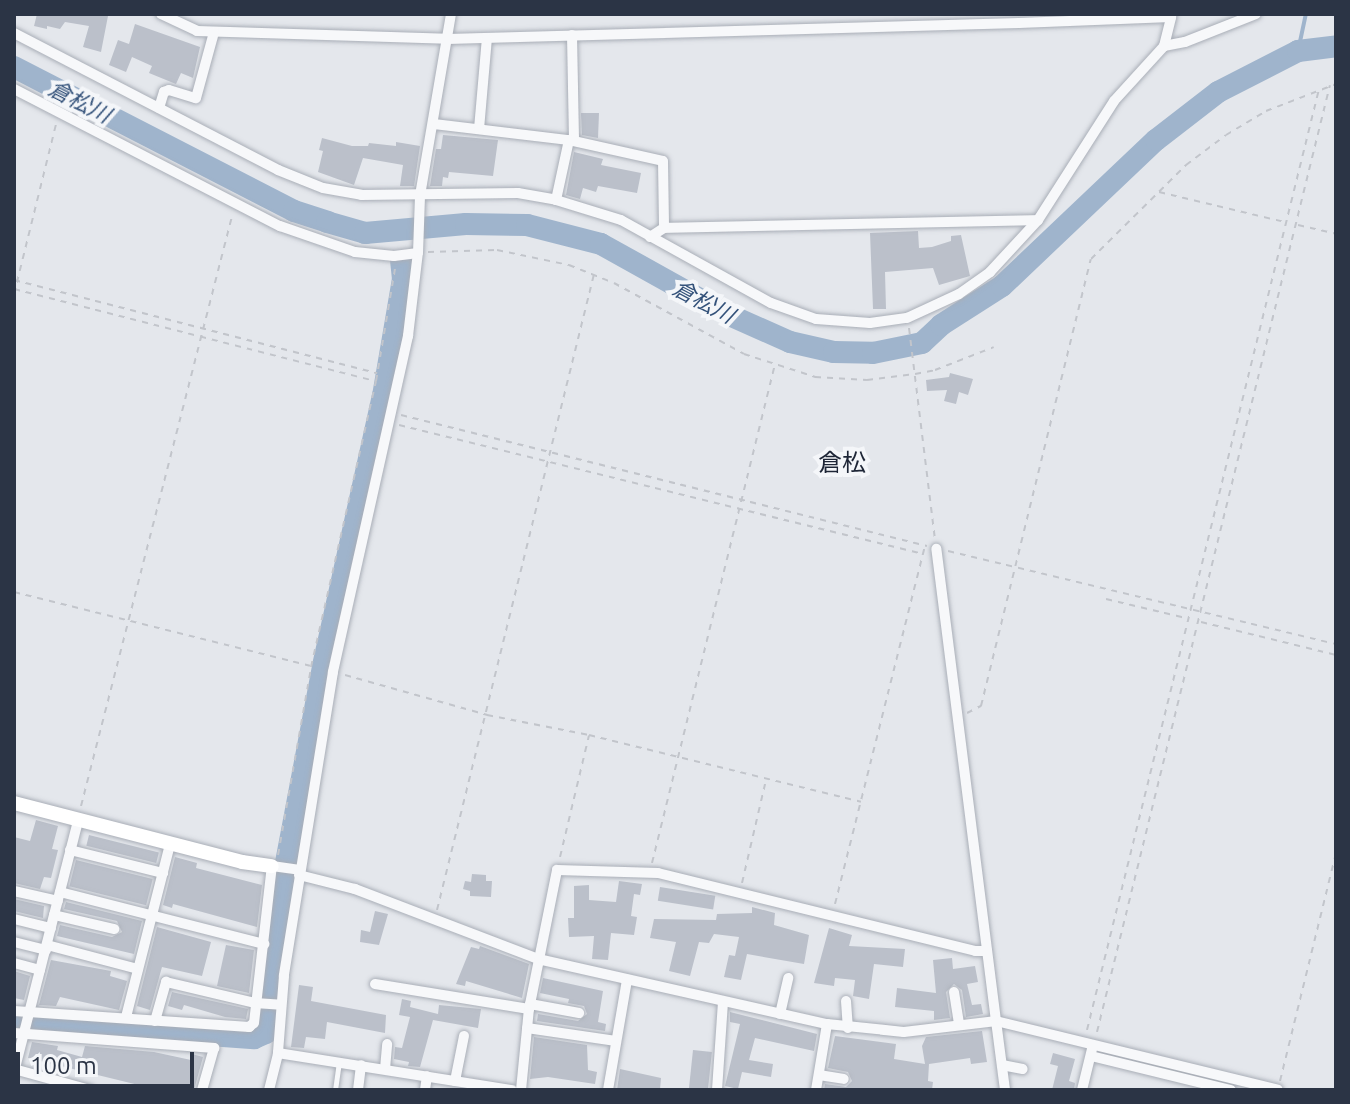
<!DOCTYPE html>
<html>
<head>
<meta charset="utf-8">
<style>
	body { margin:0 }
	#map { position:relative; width:1350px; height:1104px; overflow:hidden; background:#e4e7ec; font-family:Ubuntu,"Noto Sans JP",sans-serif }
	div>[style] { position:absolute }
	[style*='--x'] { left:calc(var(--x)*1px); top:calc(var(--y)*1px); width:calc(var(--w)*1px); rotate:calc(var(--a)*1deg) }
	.stream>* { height:4px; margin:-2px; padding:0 2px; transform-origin:2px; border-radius:2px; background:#9fb4cc }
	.river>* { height:22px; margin:-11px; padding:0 11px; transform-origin:11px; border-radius:11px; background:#9fb4cc }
	.building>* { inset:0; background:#bbc0ca; transform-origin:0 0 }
	.path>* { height:2px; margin-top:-1px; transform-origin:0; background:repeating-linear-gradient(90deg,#c2c5cb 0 6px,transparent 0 12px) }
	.roads { filter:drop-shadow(0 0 2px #a9aeb7) drop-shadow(0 0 2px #a9aeb7) }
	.lane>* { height:5px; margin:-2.5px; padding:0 2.5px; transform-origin:2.5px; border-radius:2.5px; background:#f7f8fa }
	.street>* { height:10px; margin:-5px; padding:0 5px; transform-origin:5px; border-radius:5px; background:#f7f8fa }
	.secondary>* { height:14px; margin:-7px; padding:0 7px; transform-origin:7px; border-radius:7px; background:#fff }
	span { translate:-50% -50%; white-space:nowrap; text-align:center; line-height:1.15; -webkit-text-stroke:8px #f4f6f9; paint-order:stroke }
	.water-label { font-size:22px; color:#34527a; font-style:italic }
	.quarter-label { font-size:24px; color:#1d2536 }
	.frame { position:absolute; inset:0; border:16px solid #2b3445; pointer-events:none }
	.scale { position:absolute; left:16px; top:1052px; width:178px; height:36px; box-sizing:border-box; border:4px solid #2b3445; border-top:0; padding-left:10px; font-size:24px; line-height:28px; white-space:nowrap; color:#2b3445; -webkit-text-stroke:6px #f4f6f9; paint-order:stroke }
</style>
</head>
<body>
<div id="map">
	<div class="stream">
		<i style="--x:1298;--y:51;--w:38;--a:-78"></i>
	</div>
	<div class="river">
		<i style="--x:14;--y:67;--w:315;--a:27.2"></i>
		<i style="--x:294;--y:211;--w:35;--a:18"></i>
		<i style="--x:327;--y:222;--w:40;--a:16"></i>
		<i style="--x:365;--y:233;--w:101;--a:-5.1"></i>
		<i style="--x:466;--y:224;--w:61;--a:0.9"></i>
		<i style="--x:527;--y:225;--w:76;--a:14.4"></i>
		<i style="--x:601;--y:244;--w:144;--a:29.1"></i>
		<i style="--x:727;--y:314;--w:69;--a:24"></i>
		<i style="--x:790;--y:342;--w:45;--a:12.8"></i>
		<i style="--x:834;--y:352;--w:39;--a:1"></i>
		<i style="--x:873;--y:353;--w:50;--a:-11.5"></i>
		<i style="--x:922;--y:343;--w:26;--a:-43"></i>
		<i style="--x:941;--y:325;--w:72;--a:-32.6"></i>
		<i style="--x:1002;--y:286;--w:212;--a:-43.5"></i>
		<i style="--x:1156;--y:140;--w:78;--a:-37.7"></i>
		<i style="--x:1218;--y:92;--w:90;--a:-27.1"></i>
		<i style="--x:1298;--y:51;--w:38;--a:-7"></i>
		<i style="--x:14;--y:1021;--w:241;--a:4.1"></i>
		<i style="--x:254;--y:1038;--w:13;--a:-23"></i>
		<i style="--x:266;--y:1033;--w:161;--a:-83.6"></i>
		<i style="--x:284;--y:873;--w:211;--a:-79.3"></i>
		<i style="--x:323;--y:666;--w:277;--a:-77.5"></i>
		<i style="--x:383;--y:396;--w:119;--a:-80.3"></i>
		<i style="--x:403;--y:279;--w:18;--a:-96"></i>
	</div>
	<div class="building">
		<i style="clip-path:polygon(37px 14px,108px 16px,101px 52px,83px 47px,89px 26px,65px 22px,60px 29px,47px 26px,47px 29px,34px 26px)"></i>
		<i style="clip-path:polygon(135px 24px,200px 47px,193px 78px,181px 73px,176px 84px,171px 82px,149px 73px,152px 66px,132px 57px,126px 72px,109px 65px,118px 40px,129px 44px)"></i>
		<i style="clip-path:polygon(581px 113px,599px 113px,598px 138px,582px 135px)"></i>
		<i style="clip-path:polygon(443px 135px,498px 140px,493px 176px,449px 172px,448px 178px,443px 177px,442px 186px,430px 186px,436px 149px,441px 149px)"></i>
		<i style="clip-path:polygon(322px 138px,352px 146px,368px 146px,369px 143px,396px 146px,396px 142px,420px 146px,414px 186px,400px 186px,403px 165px,363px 158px,354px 185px,318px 172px,323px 151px,319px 150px)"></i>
		<i style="clip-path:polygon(574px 152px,603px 159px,601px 165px,641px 173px,637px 193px,598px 186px,596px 192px,583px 188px,580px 199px,566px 195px)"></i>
		<i style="clip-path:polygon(918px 231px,919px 248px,932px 247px,951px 241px,951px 236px,961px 235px,970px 276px,939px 285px,933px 268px,885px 272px,886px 309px,873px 309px,870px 233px)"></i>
		<i style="clip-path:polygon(950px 373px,973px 379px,968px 395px,959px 392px,956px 404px,944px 401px,947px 390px,927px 391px,926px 380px,949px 377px)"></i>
		<i style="clip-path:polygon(36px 820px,58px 826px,52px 849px,58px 850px,51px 878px,44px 877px,40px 889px,14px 883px,14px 837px,30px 841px)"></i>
		<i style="left:89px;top:835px;width:72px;height:11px;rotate:14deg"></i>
		<i style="clip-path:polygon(175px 857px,197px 863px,196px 868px,262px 885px,257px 927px,173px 904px,172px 908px,163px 905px)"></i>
		<i style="left:76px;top:860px;width:79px;height:27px;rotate:14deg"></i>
		<i style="clip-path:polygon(472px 874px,486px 875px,486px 881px,492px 881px,491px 897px,470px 896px,470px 891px,463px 889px,465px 881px,471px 882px)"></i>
		<i style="clip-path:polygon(619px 881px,642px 884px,640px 895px,634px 894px,631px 916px,637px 917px,634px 935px,611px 933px,608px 960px,592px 959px,594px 936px,569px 937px,568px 918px,574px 918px,574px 886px,589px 885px,589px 900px,616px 902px)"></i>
		<i style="left:660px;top:887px;width:56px;height:14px;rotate:9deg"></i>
		<i style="clip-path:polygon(14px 899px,44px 906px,43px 918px,14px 911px)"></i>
		<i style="clip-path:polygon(66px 902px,142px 921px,134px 954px,57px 936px,60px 925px,112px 937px,122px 932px,117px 921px,64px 909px)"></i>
		<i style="clip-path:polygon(752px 907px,775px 913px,774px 925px,809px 935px,804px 964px,747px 954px,741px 980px,724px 977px,729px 955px,735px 956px,739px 937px,714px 934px,709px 943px,699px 942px,690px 976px,669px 971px,676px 942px,650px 938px,654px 919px,716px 920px,717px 914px,752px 913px)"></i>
		<i style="clip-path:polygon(375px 911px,388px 914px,379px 945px,360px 942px,361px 930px,370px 932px)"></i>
		<i style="clip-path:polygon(157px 927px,211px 942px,202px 976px,162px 967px,150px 1010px,137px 1006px)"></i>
		<i style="clip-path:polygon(829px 928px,852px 935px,849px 946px,905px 949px,903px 967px,874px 964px,869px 999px,853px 996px,855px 980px,835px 978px,834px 986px,814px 983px)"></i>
		<i style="clip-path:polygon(226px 945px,254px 950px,249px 993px,217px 986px)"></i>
		<i style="clip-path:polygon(480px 946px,529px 964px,522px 998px,466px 981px,465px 986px,456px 984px,471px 947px,479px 949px)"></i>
		<i style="clip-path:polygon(952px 958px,953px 969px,975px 966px,978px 982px,967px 984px,972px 1005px,981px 1004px,983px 1014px,966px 1017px,962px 990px,954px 984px,946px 992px,950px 1018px,934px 1020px,934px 1011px,895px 1007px,897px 988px,936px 993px,933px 960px)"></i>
		<i style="clip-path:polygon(51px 960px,111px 971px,110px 976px,127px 981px,119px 1010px,60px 997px,56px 1006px,39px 1005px)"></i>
		<i style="clip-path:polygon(14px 971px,30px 976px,24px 1000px,14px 998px)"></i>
		<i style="clip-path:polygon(543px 978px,603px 991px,598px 1022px,606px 1024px,605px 1031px,537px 1021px,538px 1014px,578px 1021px,587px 1014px,584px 1006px,568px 1003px,569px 999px,540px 993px)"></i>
		<i style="clip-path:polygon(299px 985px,313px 987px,311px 1001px,386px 1015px,385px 1033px,327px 1022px,325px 1039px,306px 1037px,304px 1048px,291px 1047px)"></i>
		<i style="clip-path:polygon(172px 992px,248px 1009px,246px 1019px,225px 1017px,184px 1005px,182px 1010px,168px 1006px)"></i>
		<i style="clip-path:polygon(402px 999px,411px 1001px,410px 1007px,438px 1014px,439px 1005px,481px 1009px,478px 1028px,433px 1020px,420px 1067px,408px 1066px,409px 1062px,394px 1059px,395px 1047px,402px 1048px,410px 1017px,399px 1015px)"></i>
		<i style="clip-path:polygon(730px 1012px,817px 1034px,814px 1051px,755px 1038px,749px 1060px,773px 1064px,771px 1077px,742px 1072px,738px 1089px,725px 1086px,740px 1024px,730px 1022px)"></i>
		<i style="clip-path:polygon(982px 1031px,987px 1062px,971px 1064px,970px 1058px,929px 1064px,928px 1081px,933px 1082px,932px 1090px,824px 1090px,825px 1084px,846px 1087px,852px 1081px,848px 1072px,828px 1068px,835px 1036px,896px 1044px,894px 1059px,925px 1064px,922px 1046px,926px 1037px)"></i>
		<i style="clip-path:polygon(534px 1037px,587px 1045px,588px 1070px,597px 1072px,595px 1084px,548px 1077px,530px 1079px)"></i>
		<i style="clip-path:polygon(32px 1042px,58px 1046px,57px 1050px,82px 1057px,85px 1046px,154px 1052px,191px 1060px,192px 1054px,203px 1057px,194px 1090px,159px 1090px,28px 1058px)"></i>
		<i style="left:693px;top:1050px;width:19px;height:40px;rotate:6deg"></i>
		<i style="clip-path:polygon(1053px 1053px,1075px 1059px,1069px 1081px,1075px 1083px,1074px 1090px,1052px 1090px,1058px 1066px,1050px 1064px)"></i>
		<i style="clip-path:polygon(620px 1069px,661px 1078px,660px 1090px,617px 1090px)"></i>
	</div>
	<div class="path">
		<i style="--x:1159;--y:192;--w:130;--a:13.4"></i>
		<i style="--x:1298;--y:225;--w:39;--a:13"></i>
		<i style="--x:428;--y:252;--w:69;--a:-1.7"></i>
		<i style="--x:497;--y:250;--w:74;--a:11.8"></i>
		<i style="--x:569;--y:265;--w:48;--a:21.8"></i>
		<i style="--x:614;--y:283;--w:148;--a:28.6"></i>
		<i style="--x:744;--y:354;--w:75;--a:17.9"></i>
		<i style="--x:815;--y:377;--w:52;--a:3.3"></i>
		<i style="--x:867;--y:380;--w:48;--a:-7.1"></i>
		<i style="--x:915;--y:374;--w:20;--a:-11"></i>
		<i style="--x:935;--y:370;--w:63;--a:-21.3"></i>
		<i style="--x:14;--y:280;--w:375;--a:14.4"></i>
		<i style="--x:14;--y:289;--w:374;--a:14.3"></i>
		<i style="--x:14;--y:294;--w:175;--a:-76.1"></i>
		<i style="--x:909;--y:328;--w:214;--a:83"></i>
		<i style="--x:401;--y:415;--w:542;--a:13.98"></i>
		<i style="--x:399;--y:425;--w:540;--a:13.83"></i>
		<i style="--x:948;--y:551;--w:399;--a:13.5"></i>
		<i style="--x:14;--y:592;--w:305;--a:14"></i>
		<i style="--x:1106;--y:599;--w:82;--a:13.4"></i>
		<i style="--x:1201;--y:622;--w:139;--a:13.7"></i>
		<i style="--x:345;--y:675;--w:148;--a:15.7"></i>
		<i style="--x:487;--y:715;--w:104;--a:11.1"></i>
		<i style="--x:589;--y:735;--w:280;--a:13.8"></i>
		<i style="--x:967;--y:713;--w:16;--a:-27"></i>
		<i style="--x:981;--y:706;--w:460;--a:-76.2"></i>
		<i style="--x:1091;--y:259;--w:134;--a:-44.7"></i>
		<i style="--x:1186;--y:165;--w:50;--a:-36.9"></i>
		<i style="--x:1226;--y:135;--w:47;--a:-31"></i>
		<i style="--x:1266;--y:111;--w:75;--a:-21.1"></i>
		<i style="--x:81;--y:806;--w:609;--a:-75.64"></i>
		<i style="--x:278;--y:855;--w:191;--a:-80"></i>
		<i style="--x:311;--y:667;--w:293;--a:-77.2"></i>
		<i style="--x:376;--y:381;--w:114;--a:-80.4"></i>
		<i style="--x:560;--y:857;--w:125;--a:-76.6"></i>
		<i style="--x:652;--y:863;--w:510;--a:-76.15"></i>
		<i style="--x:742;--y:883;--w:106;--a:-76.9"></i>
		<i style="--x:835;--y:904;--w:366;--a:-75.9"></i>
		<i style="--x:437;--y:910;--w:655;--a:-76.13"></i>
		<i style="--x:1087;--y:1030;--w:969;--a:-76.15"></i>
		<i style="--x:1097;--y:1032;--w:975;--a:-76.18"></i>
		<i style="--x:1280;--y:1081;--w:235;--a:-76.2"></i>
	</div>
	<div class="roads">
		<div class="lane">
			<i style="--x:335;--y:1090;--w:27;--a:-82"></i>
		</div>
		<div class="street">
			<i style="--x:161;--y:14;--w:40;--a:25"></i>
			<i style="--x:197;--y:31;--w:250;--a:1.8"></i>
			<i style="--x:447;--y:39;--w:572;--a:-1.6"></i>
			<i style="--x:1019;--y:23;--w:152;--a:-2.3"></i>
			<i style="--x:1171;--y:17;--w:3;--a:-90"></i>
			<i style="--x:451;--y:14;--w:185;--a:99.7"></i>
			<i style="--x:420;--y:196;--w:56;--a:92"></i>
			<i style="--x:418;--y:252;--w:85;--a:96.8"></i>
			<i style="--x:408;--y:336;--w:344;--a:102.6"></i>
			<i style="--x:333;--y:672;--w:308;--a:99.2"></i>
			<i style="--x:284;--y:976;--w:77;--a:94.5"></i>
			<i style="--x:278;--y:1053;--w:237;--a:9"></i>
			<i style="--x:14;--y:33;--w:297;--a:27.4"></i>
			<i style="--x:278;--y:170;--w:48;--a:21.8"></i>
			<i style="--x:323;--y:188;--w:39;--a:10"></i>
			<i style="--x:361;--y:195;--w:157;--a:-0.7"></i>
			<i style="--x:518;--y:193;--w:39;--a:10"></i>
			<i style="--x:556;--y:200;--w:68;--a:17.1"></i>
			<i style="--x:621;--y:220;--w:171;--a:29"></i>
			<i style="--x:771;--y:303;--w:48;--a:19.6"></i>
			<i style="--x:816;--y:319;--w:54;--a:4.2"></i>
			<i style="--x:870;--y:323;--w:37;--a:-8"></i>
			<i style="--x:907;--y:318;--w:57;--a:-24.8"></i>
			<i style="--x:959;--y:294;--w:38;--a:-35"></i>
			<i style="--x:990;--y:272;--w:71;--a:-47.3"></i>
			<i style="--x:1038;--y:220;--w:141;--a:-57.4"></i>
			<i style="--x:1114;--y:101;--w:74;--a:-47.7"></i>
			<i style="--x:1164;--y:46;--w:21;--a:-11"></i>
			<i style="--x:1185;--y:42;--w:76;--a:-21.5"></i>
			<i style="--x:572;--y:35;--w:106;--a:88.9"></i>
			<i style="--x:1164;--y:46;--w:30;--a:-76"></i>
			<i style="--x:14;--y:89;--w:299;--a:27.3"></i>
			<i style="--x:280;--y:226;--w:79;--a:19.1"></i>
			<i style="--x:355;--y:252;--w:39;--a:6"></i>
			<i style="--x:394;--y:256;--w:24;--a:-7"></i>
			<i style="--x:159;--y:108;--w:17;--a:-73"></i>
			<i style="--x:164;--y:92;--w:5;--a:-22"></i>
			<i style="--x:169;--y:90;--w:28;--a:17"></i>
			<i style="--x:196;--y:98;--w:68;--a:-74.7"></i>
			<i style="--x:434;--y:124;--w:136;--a:6.8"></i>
			<i style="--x:569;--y:140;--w:96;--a:12.6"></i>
			<i style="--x:663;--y:161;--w:67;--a:89.1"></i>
			<i style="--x:479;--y:129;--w:91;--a:-85"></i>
			<i style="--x:556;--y:200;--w:61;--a:-77.8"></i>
			<i style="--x:650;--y:237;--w:17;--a:-33"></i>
			<i style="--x:664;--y:228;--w:374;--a:-1.2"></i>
			<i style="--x:70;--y:850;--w:96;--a:13.9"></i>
			<i style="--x:299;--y:875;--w:58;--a:14"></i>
			<i style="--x:355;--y:889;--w:196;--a:20.9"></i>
			<i style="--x:538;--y:959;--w:296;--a:12.7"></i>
			<i style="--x:827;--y:1024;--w:77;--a:5.9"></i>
			<i style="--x:904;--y:1032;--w:93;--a:-6.8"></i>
			<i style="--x:996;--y:1021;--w:476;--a:-97.2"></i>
			<i style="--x:14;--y:891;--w:45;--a:12.8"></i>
			<i style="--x:60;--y:892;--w:211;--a:14.3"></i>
			<i style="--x:54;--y:915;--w:62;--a:13.1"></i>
			<i style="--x:14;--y:919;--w:38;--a:14"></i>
			<i style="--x:14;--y:942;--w:33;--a:14"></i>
			<i style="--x:47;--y:945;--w:94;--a:14.8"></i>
			<i style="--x:14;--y:963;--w:27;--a:15"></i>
			<i style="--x:375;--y:984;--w:156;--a:9.2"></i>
			<i style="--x:954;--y:992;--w:33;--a:81"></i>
			<i style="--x:846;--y:1001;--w:27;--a:86"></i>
			<i style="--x:530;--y:1004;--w:50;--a:10.4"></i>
			<i style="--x:14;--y:1011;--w:236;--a:3.9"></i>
			<i style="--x:249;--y:1027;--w:6;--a:-39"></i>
			<i style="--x:254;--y:1023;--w:158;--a:-83.5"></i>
			<i style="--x:272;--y:866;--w:28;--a:8"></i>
			<i style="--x:780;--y:1014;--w:37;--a:-77"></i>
			<i style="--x:126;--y:1017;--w:179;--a:-75.7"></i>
			<i style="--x:155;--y:1021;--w:41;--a:-74.2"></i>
			<i style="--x:166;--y:982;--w:91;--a:13.3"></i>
			<i style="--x:255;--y:1003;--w:26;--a:4"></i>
			<i style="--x:527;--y:1028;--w:90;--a:8.3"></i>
			<i style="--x:14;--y:1033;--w:201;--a:4.3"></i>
			<i style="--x:214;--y:1048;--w:44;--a:105.9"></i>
			<i style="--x:1091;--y:1056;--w:144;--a:13.7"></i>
			<i style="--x:1002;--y:1065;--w:21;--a:11"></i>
			<i style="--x:14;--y:1069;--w:79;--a:15.4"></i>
			<i style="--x:385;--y:1069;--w:25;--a:-85"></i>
			<i style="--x:14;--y:1072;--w:260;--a:-75.7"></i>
			<i style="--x:819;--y:1075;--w:25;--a:9"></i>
			<i style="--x:455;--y:1081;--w:46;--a:-78.7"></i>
			<i style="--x:269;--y:1090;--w:38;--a:-76"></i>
			<i style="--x:358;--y:1090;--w:25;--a:-83"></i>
			<i style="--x:425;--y:1090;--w:14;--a:-82"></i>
			<i style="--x:521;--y:1090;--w:81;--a:-84.4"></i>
			<i style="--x:529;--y:1009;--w:142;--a:-78.6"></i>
			<i style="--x:557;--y:870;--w:101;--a:1.7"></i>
			<i style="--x:658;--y:873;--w:326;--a:13.8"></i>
			<i style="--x:975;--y:951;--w:12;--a:0"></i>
			<i style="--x:608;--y:1090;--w:112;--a:-80.2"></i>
			<i style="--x:717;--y:1090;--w:88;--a:-86.1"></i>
			<i style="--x:816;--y:1090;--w:67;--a:-80.5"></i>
			<i style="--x:1005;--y:1090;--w:70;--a:-97.4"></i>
			<i style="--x:996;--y:1021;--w:290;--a:13.7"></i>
			<i style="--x:1082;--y:1090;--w:42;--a:-76.3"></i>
		</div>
		<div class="secondary">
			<i style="--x:14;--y:803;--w:236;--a:14.5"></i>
			<i style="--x:242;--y:862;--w:30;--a:8"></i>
		</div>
	</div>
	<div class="water-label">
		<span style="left:80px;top:101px;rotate:27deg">倉松川</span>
		<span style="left:704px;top:301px;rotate:28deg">倉松川</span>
	</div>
	<div class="quarter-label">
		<span style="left:842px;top:463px">倉松</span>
	</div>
	<div class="frame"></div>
	<div class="scale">100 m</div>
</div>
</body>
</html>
